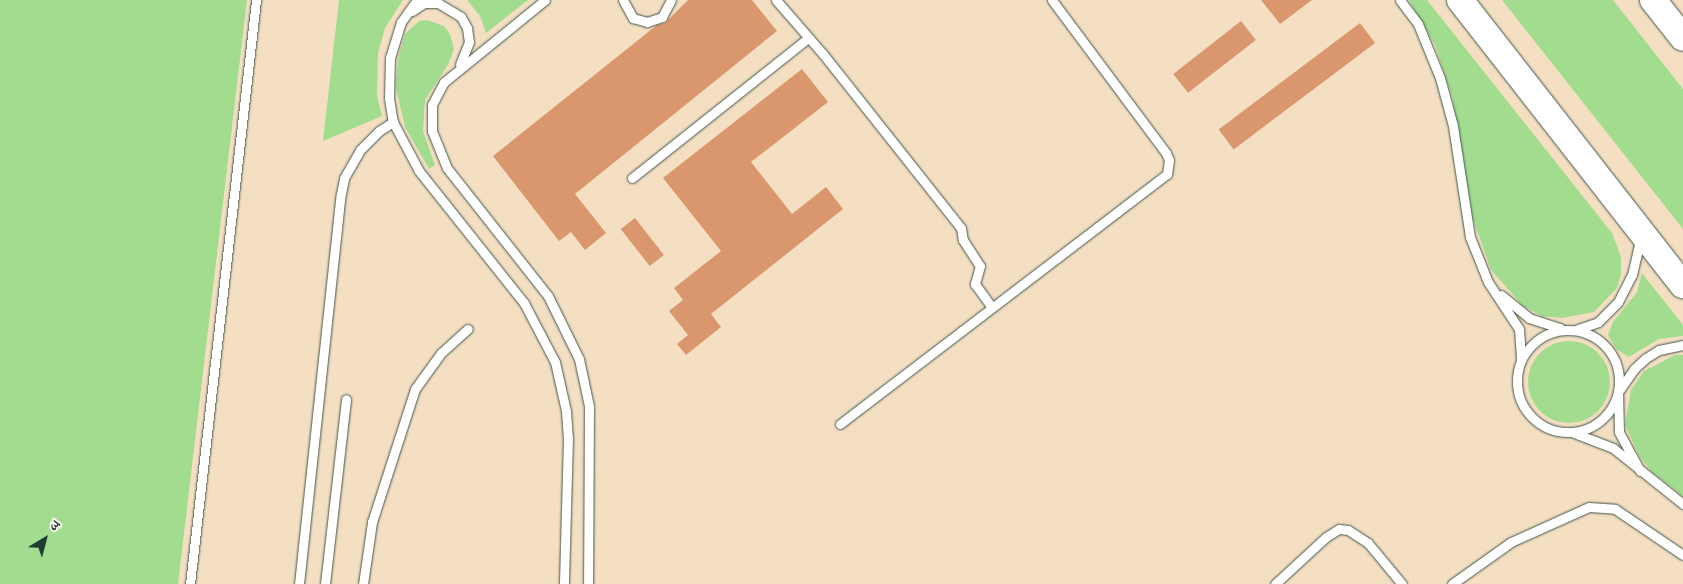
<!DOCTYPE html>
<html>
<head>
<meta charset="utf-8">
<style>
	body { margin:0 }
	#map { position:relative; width:1683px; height:584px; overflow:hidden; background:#f4dfc3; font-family:Vollkorn,"Noto Serif Devanagari",serif }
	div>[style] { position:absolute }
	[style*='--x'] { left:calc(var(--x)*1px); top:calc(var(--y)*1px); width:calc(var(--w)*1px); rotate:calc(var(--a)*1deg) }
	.green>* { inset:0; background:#a2dc8f }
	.round { border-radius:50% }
	.building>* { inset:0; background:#da976d; transform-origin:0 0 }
	.roads { filter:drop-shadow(0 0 1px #3f5549) drop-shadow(0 0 1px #3f5549) }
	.service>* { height:9px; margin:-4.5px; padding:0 4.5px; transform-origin:4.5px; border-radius:4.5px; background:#fff }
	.service>.ring { margin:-4.5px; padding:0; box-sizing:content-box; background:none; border:9px solid #fff; border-radius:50% }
	.secondary>* { height:26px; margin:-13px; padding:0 13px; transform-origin:13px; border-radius:13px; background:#fff }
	span { translate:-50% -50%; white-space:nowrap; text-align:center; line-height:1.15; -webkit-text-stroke:4px #fbf7ec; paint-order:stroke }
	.north { position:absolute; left:20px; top:514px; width:50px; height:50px; -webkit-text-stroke:4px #fbf7ec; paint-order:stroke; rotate:37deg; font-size:14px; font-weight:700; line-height:20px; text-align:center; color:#1f3d34 }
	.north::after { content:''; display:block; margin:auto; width:18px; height:22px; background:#1f3d34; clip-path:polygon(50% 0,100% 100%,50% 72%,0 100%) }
</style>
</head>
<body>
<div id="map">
	<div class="green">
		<i style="clip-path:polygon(0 0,247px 0,178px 584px,0 584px)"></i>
		<i style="clip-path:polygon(339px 0,403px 0,385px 28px,378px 53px,377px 96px,382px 116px,323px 141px)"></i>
		<i style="clip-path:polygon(467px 0,528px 0,486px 33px,480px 16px)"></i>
		<i style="clip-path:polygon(1409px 0,1427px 0,1612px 233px,1621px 257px,1621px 274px,1617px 288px,1594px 312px,1562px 318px,1542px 316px,1523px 306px,1491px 270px,1472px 216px,1452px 96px,1435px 45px)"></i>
		<i style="clip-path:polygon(1502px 0,1613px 0,1683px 89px,1683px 229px)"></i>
		<i style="clip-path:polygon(427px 20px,444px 26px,450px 34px,454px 49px,449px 63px,425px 100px,423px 131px,435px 165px,429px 169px,405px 127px,396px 88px,398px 59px,405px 34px,419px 21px)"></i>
		<i style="clip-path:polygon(1642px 273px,1683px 325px,1683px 336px,1659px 339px,1629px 357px,1616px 349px,1608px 335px,1613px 322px,1637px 292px)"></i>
		<i class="round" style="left:1528px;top:341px;width:82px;height:82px"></i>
		<i style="clip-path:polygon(1675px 355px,1683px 355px,1683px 496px,1652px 472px,1640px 457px,1625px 425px,1631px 390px,1644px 371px)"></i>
	</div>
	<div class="building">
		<i style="clip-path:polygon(688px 0,752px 0,777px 31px,575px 194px,606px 233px,585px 250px,571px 232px,559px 241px,493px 156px,657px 25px,665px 23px)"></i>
		<i style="clip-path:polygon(1261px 0,1312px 0,1280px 24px)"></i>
		<i style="left:1241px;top:21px;width:24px;height:86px;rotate:52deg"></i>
		<i style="left:1360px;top:23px;width:25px;height:177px;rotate:53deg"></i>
		<i style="clip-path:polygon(802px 69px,828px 102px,751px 162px,792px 214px,826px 187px,843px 209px,711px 314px,721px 327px,686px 355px,677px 344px,688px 335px,669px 311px,683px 300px,674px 288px,721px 251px,663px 178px)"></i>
		<i style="left:635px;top:218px;width:47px;height:18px;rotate:52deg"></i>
	</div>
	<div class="roads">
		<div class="service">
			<i style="--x:417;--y:0;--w:27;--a:126"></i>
			<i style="--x:401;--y:22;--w:37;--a:107"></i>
			<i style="--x:390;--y:57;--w:41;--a:91.4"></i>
			<i style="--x:389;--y:98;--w:24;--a:81"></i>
			<i style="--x:393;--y:122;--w:55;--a:62"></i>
			<i style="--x:419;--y:171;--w:169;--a:51.5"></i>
			<i style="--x:524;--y:303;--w:67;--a:62.3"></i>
			<i style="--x:555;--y:362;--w:50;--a:77.3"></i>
			<i style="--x:566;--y:411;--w:27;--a:86"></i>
			<i style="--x:568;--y:438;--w:146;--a:91.6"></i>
			<i style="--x:545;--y:0;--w:130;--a:140.9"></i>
			<i style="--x:444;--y:82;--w:26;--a:118"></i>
			<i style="--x:432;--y:105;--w:26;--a:90"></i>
			<i style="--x:432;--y:131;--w:40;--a:68"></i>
			<i style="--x:447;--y:168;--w:163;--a:51.7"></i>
			<i style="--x:548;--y:296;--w:70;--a:63.8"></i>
			<i style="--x:579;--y:359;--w:48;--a:78"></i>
			<i style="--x:589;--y:406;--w:178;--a:90.3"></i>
			<i style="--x:623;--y:0;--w:21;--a:61"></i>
			<i style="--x:633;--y:18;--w:15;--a:16"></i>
			<i style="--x:647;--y:22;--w:16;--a:-18"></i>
			<i style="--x:662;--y:17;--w:19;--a:-62"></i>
			<i style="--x:776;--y:0;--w:72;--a:49"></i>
			<i style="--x:823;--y:54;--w:222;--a:51.6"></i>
			<i style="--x:961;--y:228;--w:12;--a:81"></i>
			<i style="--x:963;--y:240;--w:31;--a:57"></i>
			<i style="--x:980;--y:266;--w:19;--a:106"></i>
			<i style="--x:975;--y:284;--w:27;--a:54"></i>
			<i style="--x:1400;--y:0;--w:30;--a:53"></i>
			<i style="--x:1418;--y:24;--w:58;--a:67.8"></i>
			<i style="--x:1440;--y:78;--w:50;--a:74.8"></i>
			<i style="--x:1453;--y:126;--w:112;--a:81.3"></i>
			<i style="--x:1470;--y:237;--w:48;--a:68.2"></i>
			<i style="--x:1488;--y:282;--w:56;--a:56.6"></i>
			<i style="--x:1519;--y:329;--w:29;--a:86"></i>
			<i style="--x:412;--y:11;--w:14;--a:-34"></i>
			<i style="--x:424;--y:3;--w:14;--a:0"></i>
			<i style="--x:438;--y:3;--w:27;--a:31"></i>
			<i style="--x:461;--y:17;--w:13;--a:61"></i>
			<i style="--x:467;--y:28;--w:14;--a:82"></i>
			<i style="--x:469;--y:42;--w:24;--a:112"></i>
			<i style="--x:632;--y:178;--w:223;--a:-38.5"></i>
			<i style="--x:1501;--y:295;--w:36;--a:39"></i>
			<i style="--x:1529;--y:318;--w:33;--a:18"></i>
			<i style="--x:1578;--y:329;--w:21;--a:-19"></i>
			<i style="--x:1598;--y:322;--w:28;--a:-45"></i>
			<i style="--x:1618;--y:302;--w:30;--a:-63"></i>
			<i style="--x:1632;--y:275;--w:36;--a:-77"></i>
			<i class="ring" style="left:1517px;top:330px;width:93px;height:93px"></i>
			<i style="--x:840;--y:424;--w:412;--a:-37.4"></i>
			<i style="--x:1167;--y:174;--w:14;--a:-82"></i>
			<i style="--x:1169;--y:160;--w:8;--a:-113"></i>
			<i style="--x:1166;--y:153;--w:191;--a:-126.7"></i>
			<i style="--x:1574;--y:433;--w:42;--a:21"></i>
			<i style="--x:1613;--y:448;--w:90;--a:38.7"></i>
			<i style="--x:1640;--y:471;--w:44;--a:-118.3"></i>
			<i style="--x:1619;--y:432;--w:40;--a:-91.4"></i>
			<i style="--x:1618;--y:392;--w:28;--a:-55"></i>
			<i style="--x:1634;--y:369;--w:16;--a:-43"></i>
			<i style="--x:1646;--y:358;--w:15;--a:-32"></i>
			<i style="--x:1659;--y:350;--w:25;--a:-12"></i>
			<i style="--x:190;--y:584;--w:588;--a:-83.55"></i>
			<i style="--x:299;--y:584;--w:392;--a:-83.9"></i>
			<i style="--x:341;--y:194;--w:16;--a:-79"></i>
			<i style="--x:344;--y:178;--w:32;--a:-60"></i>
			<i style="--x:360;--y:150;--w:27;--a:-45"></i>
			<i style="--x:379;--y:131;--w:17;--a:-33"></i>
			<i style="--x:325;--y:584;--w:186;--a:-83.5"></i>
			<i style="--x:363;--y:584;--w:63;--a:-81.7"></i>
			<i style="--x:372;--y:522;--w:140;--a:-72.1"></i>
			<i style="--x:415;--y:389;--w:44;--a:-54.2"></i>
			<i style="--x:441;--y:353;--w:36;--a:-42"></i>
			<i style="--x:1275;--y:584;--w:69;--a:-42.7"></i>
			<i style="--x:1326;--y:537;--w:15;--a:-32"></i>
			<i style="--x:1339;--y:529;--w:9;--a:6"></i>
			<i style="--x:1348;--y:530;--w:24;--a:33"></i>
			<i style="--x:1368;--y:543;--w:53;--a:50.3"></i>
			<i style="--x:1452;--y:584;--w:72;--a:-35.4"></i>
			<i style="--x:1511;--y:542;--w:85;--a:-24.2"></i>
			<i style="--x:1589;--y:507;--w:26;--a:4"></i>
			<i style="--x:1615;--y:509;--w:82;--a:34.1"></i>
		</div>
		<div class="secondary">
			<i style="--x:1460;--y:0;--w:362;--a:52"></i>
			<i style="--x:1653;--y:0;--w:48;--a:51.7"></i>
		</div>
	</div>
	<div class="north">उ</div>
</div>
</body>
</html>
